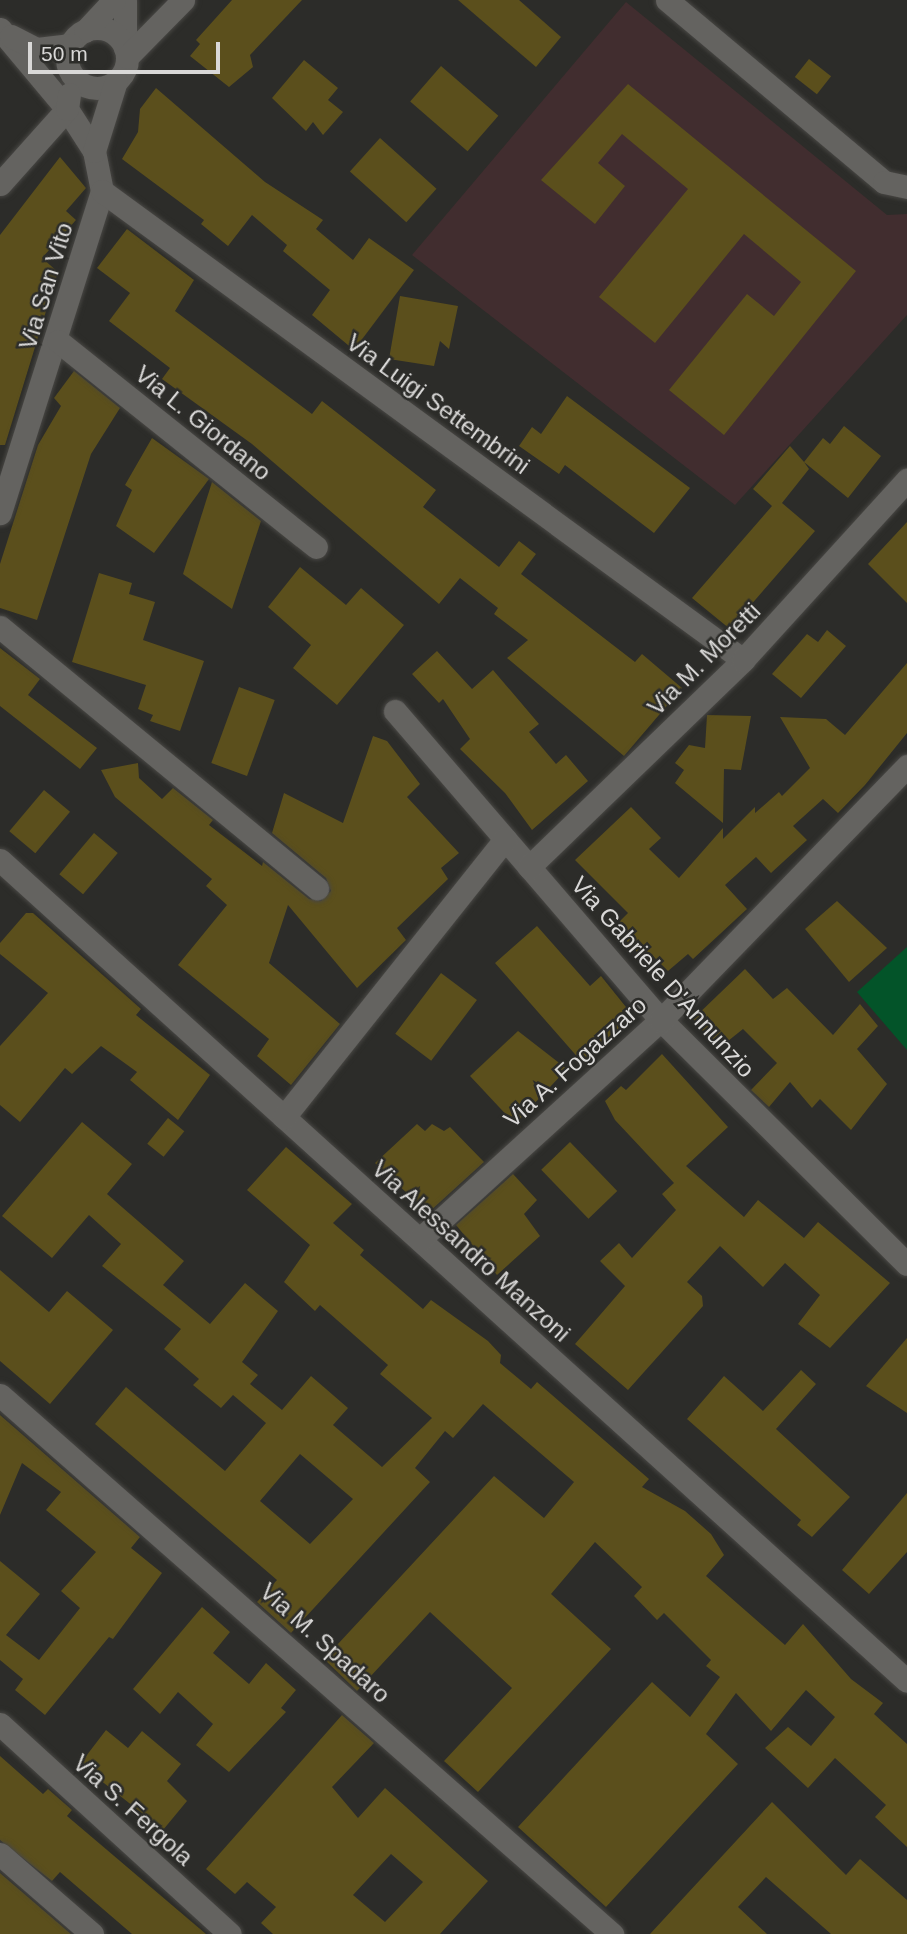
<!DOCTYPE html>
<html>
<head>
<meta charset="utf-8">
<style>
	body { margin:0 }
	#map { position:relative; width:907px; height:1934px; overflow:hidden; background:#2c2c29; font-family:Arial,sans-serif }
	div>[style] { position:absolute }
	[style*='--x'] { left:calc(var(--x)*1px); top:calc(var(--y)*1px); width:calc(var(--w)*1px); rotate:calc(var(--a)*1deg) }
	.education>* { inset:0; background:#412d2f }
	.green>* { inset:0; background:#035429 }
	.building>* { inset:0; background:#5b4f1c; transform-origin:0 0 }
	.roads { filter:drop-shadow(0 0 2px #484744) drop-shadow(0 0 2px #484744) }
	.minor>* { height:23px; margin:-11.5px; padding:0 11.5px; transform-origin:11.5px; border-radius:11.5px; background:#646360 }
	.minor>.ring { margin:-11.5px; padding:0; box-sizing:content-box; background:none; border:23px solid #646360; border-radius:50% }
	span { translate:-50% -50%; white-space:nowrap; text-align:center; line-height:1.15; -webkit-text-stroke:5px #2c2c29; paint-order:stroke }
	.street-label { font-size:24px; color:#d9d8d7 }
	.scale { position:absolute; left:28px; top:42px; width:192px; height:32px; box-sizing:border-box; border:4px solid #d9d8d7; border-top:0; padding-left:9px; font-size:21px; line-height:24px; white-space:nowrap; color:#d9d8d7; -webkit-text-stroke:5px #2c2c29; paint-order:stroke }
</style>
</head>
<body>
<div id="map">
	<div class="education">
		<i style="clip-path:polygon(626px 2px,887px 215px,907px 214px,907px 315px,735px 505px,412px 255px)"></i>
	</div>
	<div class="green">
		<i style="clip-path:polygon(907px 947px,907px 1050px,857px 992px)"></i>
	</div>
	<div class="building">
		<i style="clip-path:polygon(232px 0,302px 0,250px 55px,253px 67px,229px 87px,190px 56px,200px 44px,196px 40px)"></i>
		<i style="clip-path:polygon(458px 0,519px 0,561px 37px,536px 67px)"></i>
		<i style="left:809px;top:59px;width:28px;height:23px;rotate:38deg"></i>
		<i style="clip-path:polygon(304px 60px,338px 88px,328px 100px,343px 112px,323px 135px,313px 122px,306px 131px,272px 98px)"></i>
		<i style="left:441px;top:66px;width:76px;height:47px;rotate:41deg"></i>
		<i style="clip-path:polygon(628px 84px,856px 271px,724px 435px,669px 390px,747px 294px,774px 316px,801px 282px,744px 234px,655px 343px,599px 297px,688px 189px,622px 134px,598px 163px,625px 186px,595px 224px,541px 180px)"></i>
		<i style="clip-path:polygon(156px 88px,265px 182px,323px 220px,316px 229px,353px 260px,369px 238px,414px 270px,354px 350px,312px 315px,330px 290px,283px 251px,287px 245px,252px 215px,228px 246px,201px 224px,204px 220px,122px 159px,138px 132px,140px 109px)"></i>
		<i style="left:380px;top:138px;width:76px;height:45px;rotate:42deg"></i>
		<i style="clip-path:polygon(60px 157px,86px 188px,66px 211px,76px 220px,42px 258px,58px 272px,5px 445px,0 445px,0 235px)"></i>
		<i style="clip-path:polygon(127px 229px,194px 280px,175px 311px,312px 414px,322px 401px,436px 490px,423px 507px,499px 567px,519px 541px,536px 554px,521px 574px,635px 662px,642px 654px,682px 688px,624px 756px,507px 658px,528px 640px,494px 614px,498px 608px,460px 578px,439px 604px,252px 444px,162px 379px,170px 368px,109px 321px,130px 293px,97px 268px)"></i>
		<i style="clip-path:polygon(400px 296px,458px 306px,449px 349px,440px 341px,434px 366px,389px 359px)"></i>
		<i style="clip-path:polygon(74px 371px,120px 408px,91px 454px,37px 620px,0 608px,0 564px,38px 445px,61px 406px,54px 398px)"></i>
		<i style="clip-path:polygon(567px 396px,690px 488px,654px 533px,565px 465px,559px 474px,519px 446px,532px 427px,541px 434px)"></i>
		<i style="clip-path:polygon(844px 426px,881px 456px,848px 498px,804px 462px,809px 469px,782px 503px,815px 531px,730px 629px,692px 598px,772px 506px,753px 489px,790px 446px,804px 462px,823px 438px,830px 444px)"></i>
		<i style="clip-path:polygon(152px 438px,209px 479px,154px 553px,116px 526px,132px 490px,125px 485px)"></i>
		<i style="clip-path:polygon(212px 482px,261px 521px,232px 609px,183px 574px)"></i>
		<i style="clip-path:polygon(907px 522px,907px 603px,868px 564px)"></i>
		<i style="clip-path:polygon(300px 567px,346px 605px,361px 588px,404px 625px,337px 705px,293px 668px,311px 645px,268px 607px)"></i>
		<i style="clip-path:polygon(99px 573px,132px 583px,129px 594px,155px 602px,143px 640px,204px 661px,180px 731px,150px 721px,153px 715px,138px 709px,146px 685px,72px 662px)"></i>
		<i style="clip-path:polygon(827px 630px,846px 646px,801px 698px,772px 674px,807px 634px,818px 642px)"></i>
		<i style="clip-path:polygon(0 648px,40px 679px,28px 695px,97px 748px,80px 769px,0 706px)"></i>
		<i style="clip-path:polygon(437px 651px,472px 689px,493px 670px,539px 724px,529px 732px,556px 764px,566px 755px,588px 781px,532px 830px,505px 793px,460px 749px,470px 739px,443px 699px,439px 703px,412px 674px)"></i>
		<i style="clip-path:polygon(907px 663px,907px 733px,865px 785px,838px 813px,823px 799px,793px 826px,807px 840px,771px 873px,756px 857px,725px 885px,747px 909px,693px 959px,688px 954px,668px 971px,651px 954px,644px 960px,614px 927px,628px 913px,575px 860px,631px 807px,661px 838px,649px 849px,679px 878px,723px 828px,723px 839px,755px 807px,755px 813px,779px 792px,782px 796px,810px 768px,780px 717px,826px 719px,845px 735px)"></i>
		<i style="left:239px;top:687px;width:38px;height:81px;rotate:20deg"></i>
		<i style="clip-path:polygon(707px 715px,751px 716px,741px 770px,724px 769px,723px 823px,675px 783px,684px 770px,675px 763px,689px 745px,705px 748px)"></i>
		<i style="clip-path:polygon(373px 736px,387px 741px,420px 784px,407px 797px,459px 853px,441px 868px,448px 879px,397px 928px,406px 940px,357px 988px,288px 905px,269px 963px,340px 1024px,291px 1085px,257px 1056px,269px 1039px,178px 965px,227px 905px,206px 886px,212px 879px,115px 797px,101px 770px,138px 763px,139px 778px,162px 799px,173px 788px,213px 820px,209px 825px,262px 866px,263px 862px,309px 899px,321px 901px,331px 891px,326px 878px,272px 833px,284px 793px,343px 823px)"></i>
		<i style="left:44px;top:790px;width:34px;height:54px;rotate:40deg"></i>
		<i style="left:94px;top:833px;width:31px;height:54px;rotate:40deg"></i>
		<i style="clip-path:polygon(837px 901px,887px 948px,849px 982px,805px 929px)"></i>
		<i style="clip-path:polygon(26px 913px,33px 913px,141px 1009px,136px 1015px,210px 1075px,178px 1120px,130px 1080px,137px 1072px,101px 1046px,72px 1074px,65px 1068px,20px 1122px,0 1105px,0 1046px,48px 993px,0 954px,0 943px)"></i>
		<i style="clip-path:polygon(537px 926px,590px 986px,601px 976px,634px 1017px,581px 1061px,495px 963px)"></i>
		<i style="clip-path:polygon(745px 969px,773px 999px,787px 988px,833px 1035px,860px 1004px,878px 1026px,857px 1049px,887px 1084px,851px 1130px,820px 1099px,812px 1108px,790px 1082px,769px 1107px,751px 1090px,777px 1063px,743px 1029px,718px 1049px,693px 1019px)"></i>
		<i style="left:441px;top:973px;width:45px;height:76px;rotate:37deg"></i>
		<i style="clip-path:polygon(518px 1031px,567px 1069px,515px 1124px,470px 1076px)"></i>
		<i style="clip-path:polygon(662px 1054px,728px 1127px,686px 1166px,744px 1217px,758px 1200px,804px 1238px,818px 1222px,890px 1283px,830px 1348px,798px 1324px,820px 1295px,785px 1263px,763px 1287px,720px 1246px,687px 1282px,702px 1296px,703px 1306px,628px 1390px,575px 1344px,625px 1286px,600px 1261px,619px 1243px,632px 1258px,676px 1210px,662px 1194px,674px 1183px,615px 1120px,605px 1101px,621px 1086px,626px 1090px)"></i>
		<i style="left:168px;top:1118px;width:21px;height:33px;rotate:39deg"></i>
		<i style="clip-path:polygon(evenodd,82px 1122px,132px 1164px,107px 1194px,184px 1261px,163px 1285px,210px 1324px,245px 1283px,278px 1311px,242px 1362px,258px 1375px,250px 1384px,282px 1410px,311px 1376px,348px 1408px,333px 1425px,382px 1467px,432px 1418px,380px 1374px,388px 1365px,320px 1305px,315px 1311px,284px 1282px,310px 1245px,247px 1190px,286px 1147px,352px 1204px,333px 1223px,364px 1250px,360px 1255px,423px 1309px,431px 1300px,488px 1341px,501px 1355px,500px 1363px,531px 1389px,537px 1382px,649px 1479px,642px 1487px,685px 1511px,711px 1534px,724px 1555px,706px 1576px,785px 1645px,803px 1624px,851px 1679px,883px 1703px,874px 1714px,907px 1744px,907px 1847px,875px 1817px,886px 1805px,835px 1758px,808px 1788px,765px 1748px,788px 1727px,811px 1746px,835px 1717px,806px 1690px,771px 1731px,736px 1693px,706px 1734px,738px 1764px,606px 1907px,518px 1827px,652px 1682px,690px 1717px,720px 1677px,706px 1666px,711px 1660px,664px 1613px,657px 1620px,634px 1596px,642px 1587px,595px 1542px,551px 1594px,611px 1649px,478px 1792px,444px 1761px,512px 1688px,430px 1612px,357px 1691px,324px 1659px,494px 1476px,544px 1518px,574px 1482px,483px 1404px,453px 1438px,445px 1431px,415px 1468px,430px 1482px,291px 1633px,257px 1602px,277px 1580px,95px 1424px,126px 1387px,225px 1471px,266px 1423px,233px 1395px,221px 1408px,193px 1385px,199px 1379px,164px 1349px,181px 1329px,102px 1266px,121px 1244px,89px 1215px,52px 1258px,2px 1216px,82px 1122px,300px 1454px,353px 1499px,310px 1544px,260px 1501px,300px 1454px)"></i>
		<i style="clip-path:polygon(417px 1124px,425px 1131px,432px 1124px,444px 1131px,450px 1127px,484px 1162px,428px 1213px,375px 1163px)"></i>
		<i style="left:570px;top:1142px;width:68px;height:40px;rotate:46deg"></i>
		<i style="clip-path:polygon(513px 1174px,537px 1200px,524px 1214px,540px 1236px,497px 1275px,456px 1225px)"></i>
		<i style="clip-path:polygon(0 1270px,49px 1312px,67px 1291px,113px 1330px,50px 1404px,0 1361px)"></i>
		<i style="clip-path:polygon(907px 1338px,907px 1413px,866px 1386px)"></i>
		<i style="clip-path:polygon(801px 1370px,816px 1384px,776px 1429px,850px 1497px,812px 1537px,797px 1525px,801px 1520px,687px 1419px,724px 1376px,763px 1411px)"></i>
		<i style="clip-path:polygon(0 1415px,140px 1537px,131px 1548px,162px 1573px,113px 1639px,109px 1637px,45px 1715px,15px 1690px,23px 1679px,0 1660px,0 1561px,40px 1594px,6px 1635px,39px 1660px,80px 1608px,61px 1591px,96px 1552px,46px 1510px,61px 1492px,22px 1463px,0 1515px)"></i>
		<i style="clip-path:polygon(907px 1493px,907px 1552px,869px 1594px,842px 1570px)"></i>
		<i style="clip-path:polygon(202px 1607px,230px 1632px,213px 1653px,249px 1684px,266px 1663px,296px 1690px,281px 1708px,286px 1712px,229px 1772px,196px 1745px,213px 1724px,178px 1692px,160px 1714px,133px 1689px)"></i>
		<i style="clip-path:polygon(evenodd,342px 1715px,374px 1743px,332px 1787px,358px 1818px,385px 1788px,488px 1881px,440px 1934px,273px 1934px,261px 1923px,276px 1907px,247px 1882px,235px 1894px,206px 1869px,342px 1715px,391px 1854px,423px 1882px,385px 1922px,353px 1895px,391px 1854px)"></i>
		<i style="clip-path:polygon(106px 1730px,128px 1748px,142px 1731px,181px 1764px,167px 1781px,187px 1801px,163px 1830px,80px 1764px)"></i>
		<i style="clip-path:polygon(0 1756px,43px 1794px,48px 1789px,72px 1810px,67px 1816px,206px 1934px,132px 1934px,60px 1872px,52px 1881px,0 1840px)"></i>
		<i style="clip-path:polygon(772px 1802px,846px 1875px,860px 1859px,907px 1900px,907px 1934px,831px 1934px,766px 1877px,738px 1907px,767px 1934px,650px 1934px)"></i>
		<i style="clip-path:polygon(0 1873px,71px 1934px,0 1934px)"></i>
	</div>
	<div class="roads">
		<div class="minor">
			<i style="--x:125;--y:0;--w:48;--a:90"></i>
			<i style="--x:667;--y:0;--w:283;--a:40"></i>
			<i style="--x:884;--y:182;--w:24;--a:12"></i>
			<i class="ring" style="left:67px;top:28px;width:37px;height:37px"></i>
			<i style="--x:0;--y:29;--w:104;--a:50.1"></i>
			<i style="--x:67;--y:109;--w:50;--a:57.3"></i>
			<i style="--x:94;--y:151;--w:41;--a:78.7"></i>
			<i style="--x:102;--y:191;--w:338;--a:107.6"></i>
			<i style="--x:85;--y:31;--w:42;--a:-46.9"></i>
			<i style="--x:11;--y:36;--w:29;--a:27"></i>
			<i style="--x:37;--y:49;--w:34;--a:-7"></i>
			<i style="--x:127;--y:57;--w:80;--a:-45.5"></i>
			<i style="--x:94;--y:151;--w:73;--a:-72.6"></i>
			<i style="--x:0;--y:184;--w:101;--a:-48.2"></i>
			<i style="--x:67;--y:109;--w:15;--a:-82"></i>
			<i style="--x:102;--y:191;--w:794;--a:36.19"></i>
			<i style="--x:58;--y:341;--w:330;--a:38.6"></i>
			<i style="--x:0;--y:627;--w:411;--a:39.5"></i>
			<i style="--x:395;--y:711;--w:408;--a:49.3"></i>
			<i style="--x:661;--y:1020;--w:346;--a:44.8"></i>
			<i style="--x:0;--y:860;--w:1223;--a:42.15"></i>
			<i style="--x:529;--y:867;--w:298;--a:-44"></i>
			<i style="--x:743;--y:660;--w:244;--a:-47.7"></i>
			<i style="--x:284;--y:1117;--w:355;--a:-51.5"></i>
			<i style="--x:420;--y:1239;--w:326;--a:-42.3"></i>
			<i style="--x:661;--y:1020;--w:354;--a:-45.9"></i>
			<i style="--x:0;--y:1395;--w:816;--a:41.37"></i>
			<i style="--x:0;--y:1724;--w:311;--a:42.4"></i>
			<i style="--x:0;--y:1854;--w:122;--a:41"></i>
		</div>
	</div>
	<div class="street-label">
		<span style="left:46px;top:286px;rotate:-73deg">Via San Vito</span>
		<span style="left:438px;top:404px;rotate:36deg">Via Luigi Settembrini</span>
		<span style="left:203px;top:423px;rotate:39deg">Via L. Giordano</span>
		<span style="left:704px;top:659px;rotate:-45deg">Via M. Moretti</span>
		<span style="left:663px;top:977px;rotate:48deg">Via Gabriele D'Annunzio</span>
		<span style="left:575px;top:1062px;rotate:-42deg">Via A. Fogazzaro</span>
		<span style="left:471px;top:1251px;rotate:42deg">Via Alessandro Manzoni</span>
		<span style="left:325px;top:1643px;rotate:42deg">Via M. Spadaro</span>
		<span style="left:133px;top:1810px;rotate:42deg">Via S. Fergola</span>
	</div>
	<div class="scale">50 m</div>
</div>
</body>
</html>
